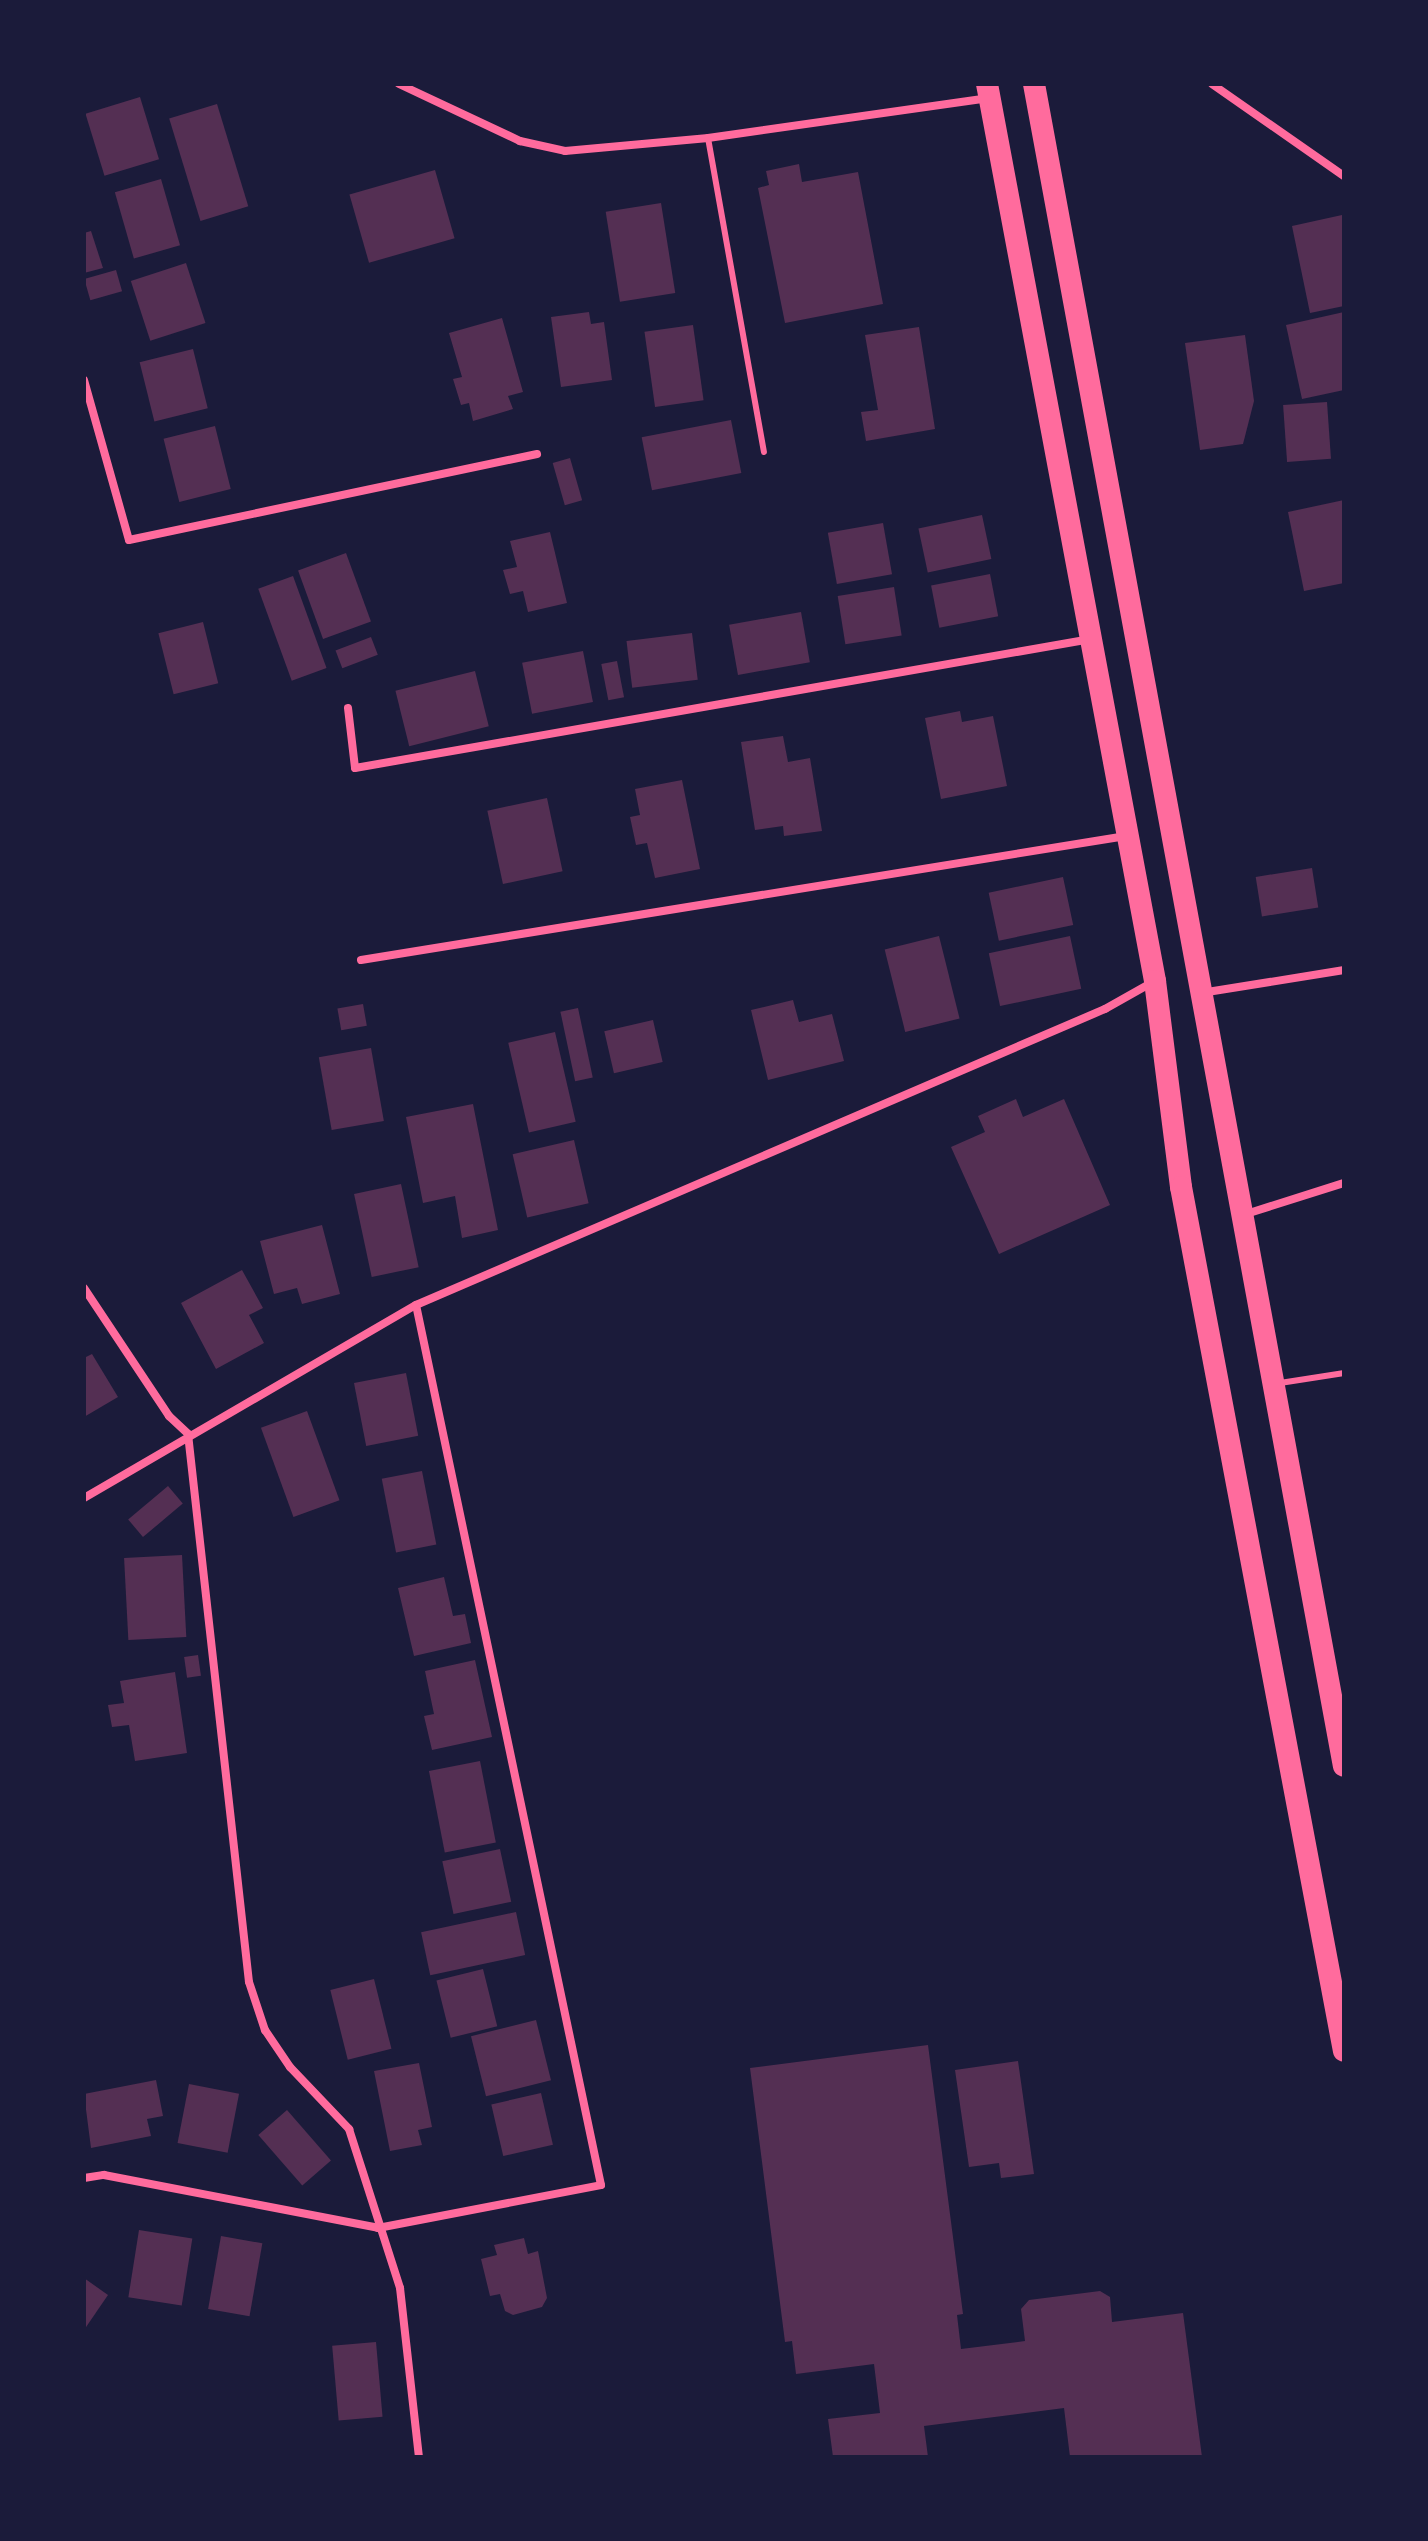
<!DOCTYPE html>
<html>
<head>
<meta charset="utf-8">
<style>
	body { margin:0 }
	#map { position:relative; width:1428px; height:2541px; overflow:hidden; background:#1b1b3a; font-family:Mulish,sans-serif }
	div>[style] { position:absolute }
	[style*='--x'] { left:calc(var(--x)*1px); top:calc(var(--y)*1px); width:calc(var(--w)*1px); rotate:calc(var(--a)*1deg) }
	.building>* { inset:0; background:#542f53; transform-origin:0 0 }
	.service>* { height:6px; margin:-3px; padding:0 3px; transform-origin:3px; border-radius:3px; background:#ff6b9d }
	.minor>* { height:8px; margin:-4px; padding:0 4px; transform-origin:4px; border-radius:4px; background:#ff6b9d }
	.trunk>* { height:22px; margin:-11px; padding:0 11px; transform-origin:11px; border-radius:11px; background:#ff6b9d }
	span { translate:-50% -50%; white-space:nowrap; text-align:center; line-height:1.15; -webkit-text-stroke:7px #1b1b3a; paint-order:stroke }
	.frame { position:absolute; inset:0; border:86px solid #1b1b3a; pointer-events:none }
</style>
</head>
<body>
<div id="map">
	<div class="building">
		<i style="left:140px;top:97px;width:65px;height:57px;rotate:73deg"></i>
		<i style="left:217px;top:104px;width:107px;height:50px;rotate:73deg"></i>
		<i style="clip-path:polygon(799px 164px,802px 182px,858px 172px,883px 304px,785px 323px,758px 188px,769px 185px,766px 171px)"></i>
		<i style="left:435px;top:170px;width:71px;height:89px;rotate:74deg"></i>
		<i style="left:161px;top:179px;width:69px;height:48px;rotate:74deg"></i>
		<i style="left:661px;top:203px;width:91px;height:56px;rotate:81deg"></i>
		<i style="clip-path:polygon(1342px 215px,1344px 306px,1310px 313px,1292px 226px)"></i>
		<i style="clip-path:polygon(91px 231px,103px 268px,84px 273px,84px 233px)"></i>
		<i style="left:186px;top:263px;width:63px;height:58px;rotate:72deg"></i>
		<i style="left:116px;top:270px;width:22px;height:33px;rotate:74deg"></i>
		<i style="clip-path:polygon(589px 312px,591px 324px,604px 322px,612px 380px,561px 387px,551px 317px)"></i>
		<i style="clip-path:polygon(1344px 312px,1344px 390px,1302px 399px,1286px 325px)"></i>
		<i style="clip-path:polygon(502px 318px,523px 392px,508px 396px,513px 409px,473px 421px,469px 403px,461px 405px,453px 379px,462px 377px,449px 333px)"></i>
		<i style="left:693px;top:325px;width:76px;height:49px;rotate:82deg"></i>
		<i style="clip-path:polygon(919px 327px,935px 429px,866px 441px,861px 412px,878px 410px,865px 335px)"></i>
		<i style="clip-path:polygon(1245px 335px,1254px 401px,1243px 444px,1200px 450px,1185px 343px)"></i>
		<i style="left:193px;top:349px;width:61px;height:55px;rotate:76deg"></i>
		<i style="left:1327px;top:402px;width:57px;height:44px;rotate:86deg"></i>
		<i style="left:731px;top:420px;width:54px;height:91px;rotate:79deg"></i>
		<i style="left:215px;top:426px;width:65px;height:53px;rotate:76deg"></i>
		<i style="left:570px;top:458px;width:44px;height:18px;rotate:74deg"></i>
		<i style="clip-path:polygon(1344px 500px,1344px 583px,1304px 591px,1288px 512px)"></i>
		<i style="left:982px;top:515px;width:45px;height:65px;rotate:78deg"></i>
		<i style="left:883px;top:523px;width:52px;height:56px;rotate:80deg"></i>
		<i style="clip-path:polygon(550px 532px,567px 603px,528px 612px,523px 591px,510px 594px,503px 570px,517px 567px,510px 541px)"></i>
		<i style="left:346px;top:553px;width:73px;height:51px;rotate:70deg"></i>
		<i style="left:990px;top:574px;width:43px;height:60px;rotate:79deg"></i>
		<i style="left:293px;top:576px;width:98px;height:37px;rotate:70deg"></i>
		<i style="left:894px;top:587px;width:49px;height:57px;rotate:81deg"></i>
		<i style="left:801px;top:612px;width:51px;height:73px;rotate:80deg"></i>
		<i style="left:203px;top:622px;width:63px;height:46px;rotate:76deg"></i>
		<i style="left:692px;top:633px;width:47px;height:66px;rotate:83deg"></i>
		<i style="left:371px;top:637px;width:19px;height:38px;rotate:69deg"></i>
		<i style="left:583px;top:651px;width:52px;height:62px;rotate:79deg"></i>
		<i style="left:617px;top:661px;width:37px;height:16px;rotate:79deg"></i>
		<i style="left:475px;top:671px;width:57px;height:82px;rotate:76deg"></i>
		<i style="clip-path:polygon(960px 711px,962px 722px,993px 716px,1007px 786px,941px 799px,925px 718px)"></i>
		<i style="clip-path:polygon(783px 736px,788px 762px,810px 758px,822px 831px,784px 836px,783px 826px,755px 830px,741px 742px)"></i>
		<i style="clip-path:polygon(682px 780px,700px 869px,655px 878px,647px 843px,636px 845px,630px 817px,640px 815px,635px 789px)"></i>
		<i style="left:547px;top:798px;width:75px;height:61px;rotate:78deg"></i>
		<i style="left:1312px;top:868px;width:40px;height:57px;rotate:81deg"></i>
		<i style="left:1063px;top:877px;width:49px;height:76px;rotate:78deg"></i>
		<i style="left:939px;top:936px;width:85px;height:56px;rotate:76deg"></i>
		<i style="left:1070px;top:936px;width:54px;height:83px;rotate:78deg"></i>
		<i style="clip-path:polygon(793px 1000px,799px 1022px,832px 1014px,844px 1061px,768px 1080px,751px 1010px)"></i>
		<i style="left:363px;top:1004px;width:22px;height:26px;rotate:80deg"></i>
		<i style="left:578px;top:1008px;width:71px;height:18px;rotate:78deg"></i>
		<i style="left:653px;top:1020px;width:43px;height:50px;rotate:77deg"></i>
		<i style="left:555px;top:1032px;width:92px;height:48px;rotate:77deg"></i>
		<i style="left:371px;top:1048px;width:74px;height:53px;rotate:80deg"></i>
		<i style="clip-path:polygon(1016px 1099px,1023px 1117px,1064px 1099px,1110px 1205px,999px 1254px,951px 1147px,985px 1132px,978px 1116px)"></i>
		<i style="clip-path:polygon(473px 1104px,498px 1230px,462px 1238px,455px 1196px,423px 1203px,406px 1117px)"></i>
		<i style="left:574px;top:1140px;width:65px;height:63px;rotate:77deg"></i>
		<i style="left:401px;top:1184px;width:85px;height:48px;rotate:78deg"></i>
		<i style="clip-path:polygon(322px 1225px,340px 1294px,302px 1304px,297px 1288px,274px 1294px,260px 1241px)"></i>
		<i style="clip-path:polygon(242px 1270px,263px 1308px,249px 1315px,264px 1343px,216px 1369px,181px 1303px)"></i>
		<i style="clip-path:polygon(92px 1354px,118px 1397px,84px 1417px,84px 1358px)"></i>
		<i style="left:406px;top:1373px;width:64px;height:53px;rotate:79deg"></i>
		<i style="left:307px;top:1411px;width:95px;height:49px;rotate:70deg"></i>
		<i style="left:422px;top:1471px;width:75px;height:41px;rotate:79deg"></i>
		<i style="left:168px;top:1486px;width:23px;height:52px;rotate:50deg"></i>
		<i style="left:182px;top:1555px;width:82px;height:58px;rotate:87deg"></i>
		<i style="clip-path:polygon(444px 1577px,453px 1616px,465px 1614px,471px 1643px,414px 1656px,398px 1588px)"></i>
		<i style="left:198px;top:1655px;width:21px;height:14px;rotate:82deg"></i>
		<i style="clip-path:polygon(475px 1660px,492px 1737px,432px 1750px,424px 1716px,434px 1714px,425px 1671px)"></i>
		<i style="clip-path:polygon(175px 1672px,187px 1753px,135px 1761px,129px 1725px,112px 1727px,108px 1705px,124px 1703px,120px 1681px)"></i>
		<i style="left:480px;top:1761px;width:83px;height:52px;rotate:79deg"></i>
		<i style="left:500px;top:1849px;width:54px;height:59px;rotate:78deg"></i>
		<i style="left:516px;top:1912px;width:44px;height:97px;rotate:78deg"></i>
		<i style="left:483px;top:1969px;width:59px;height:48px;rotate:76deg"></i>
		<i style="left:374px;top:1979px;width:72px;height:45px;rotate:76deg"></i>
		<i style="left:536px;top:2020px;width:62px;height:67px;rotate:76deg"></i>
		<i style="clip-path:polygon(928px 2045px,963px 2314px,957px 2315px,961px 2349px,1025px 2341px,1021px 2309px,1029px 2300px,1100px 2291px,1110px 2297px,1112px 2322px,1183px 2313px,1202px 2457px,1070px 2457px,1064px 2408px,924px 2426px,928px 2457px,833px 2457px,828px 2419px,880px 2413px,874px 2364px,796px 2374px,792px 2341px,785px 2342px,750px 2068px)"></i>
		<i style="clip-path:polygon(1018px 2061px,1034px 2174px,1001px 2178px,999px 2163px,969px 2167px,955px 2070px)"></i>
		<i style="clip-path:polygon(419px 2063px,432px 2127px,418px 2130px,422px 2145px,390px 2151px,374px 2071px)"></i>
		<i style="clip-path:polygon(156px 2080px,163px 2116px,147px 2119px,151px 2136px,91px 2148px,84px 2094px)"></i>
		<i style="left:189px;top:2084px;width:51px;height:60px;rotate:11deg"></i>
		<i style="left:541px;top:2093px;width:53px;height:51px;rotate:77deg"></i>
		<i style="left:287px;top:2110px;width:67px;height:38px;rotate:49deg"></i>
		<i style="left:139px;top:2230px;width:54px;height:68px;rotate:9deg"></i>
		<i style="left:221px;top:2236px;width:42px;height:74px;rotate:10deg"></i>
		<i style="clip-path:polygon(524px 2238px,528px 2254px,538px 2251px,547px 2298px,542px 2307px,513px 2315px,505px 2311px,500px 2294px,490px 2296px,481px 2259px,497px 2255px,494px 2245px)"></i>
		<i style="clip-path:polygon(84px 2278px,108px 2295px,84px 2330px)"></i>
		<i style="left:376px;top:2342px;width:75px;height:44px;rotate:85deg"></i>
	</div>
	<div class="service">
		<i style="--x:708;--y:138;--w:319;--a:79.9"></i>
		<i style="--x:1280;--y:1383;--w:65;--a:-8.9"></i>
	</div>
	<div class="minor">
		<i style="--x:399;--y:84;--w:134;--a:25.2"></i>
		<i style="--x:520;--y:141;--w:46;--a:12.5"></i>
		<i style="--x:565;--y:151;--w:144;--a:-5.2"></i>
		<i style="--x:708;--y:138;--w:284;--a:-8.1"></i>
		<i style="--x:1212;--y:84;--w:161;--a:34.9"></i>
		<i style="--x:84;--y:380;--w:166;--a:74.3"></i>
		<i style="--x:129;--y:540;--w:417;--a:-11.9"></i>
		<i style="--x:348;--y:708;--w:60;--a:83.3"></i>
		<i style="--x:355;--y:768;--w:747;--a:-9.94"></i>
		<i style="--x:361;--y:960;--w:775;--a:-9.21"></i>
		<i style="--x:1201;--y:993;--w:145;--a:-9.1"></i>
		<i style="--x:1246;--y:1214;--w:103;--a:-17.6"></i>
		<i style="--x:84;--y:1288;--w:154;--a:56.4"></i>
		<i style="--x:169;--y:1416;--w:26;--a:43"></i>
		<i style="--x:188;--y:1434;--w:551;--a:83.65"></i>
		<i style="--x:249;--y:1982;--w:51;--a:71.6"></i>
		<i style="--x:265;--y:2030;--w:45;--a:56"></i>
		<i style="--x:290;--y:2067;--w:86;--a:46.4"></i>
		<i style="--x:349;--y:2129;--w:167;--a:72.2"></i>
		<i style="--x:400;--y:2288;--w:170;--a:83.6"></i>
		<i style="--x:84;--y:1498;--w:384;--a:-30.2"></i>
		<i style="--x:416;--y:1305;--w:750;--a:-23.25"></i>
		<i style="--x:1105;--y:1009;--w:53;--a:-29.5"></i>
		<i style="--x:84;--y:2178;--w:20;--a:-9"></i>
		<i style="--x:104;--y:2175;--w:279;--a:10.9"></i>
		<i style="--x:378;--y:2228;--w:227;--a:-10.9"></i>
		<i style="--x:601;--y:2185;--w:899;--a:-101.87"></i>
	</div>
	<div class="trunk">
		<i style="--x:987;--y:84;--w:913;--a:79.39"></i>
		<i style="--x:1155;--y:981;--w:208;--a:82.8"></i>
		<i style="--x:1181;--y:1187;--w:879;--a:79.32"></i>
		<i style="--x:1034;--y:84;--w:1710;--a:79.56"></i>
	</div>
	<div class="frame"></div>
</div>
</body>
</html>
